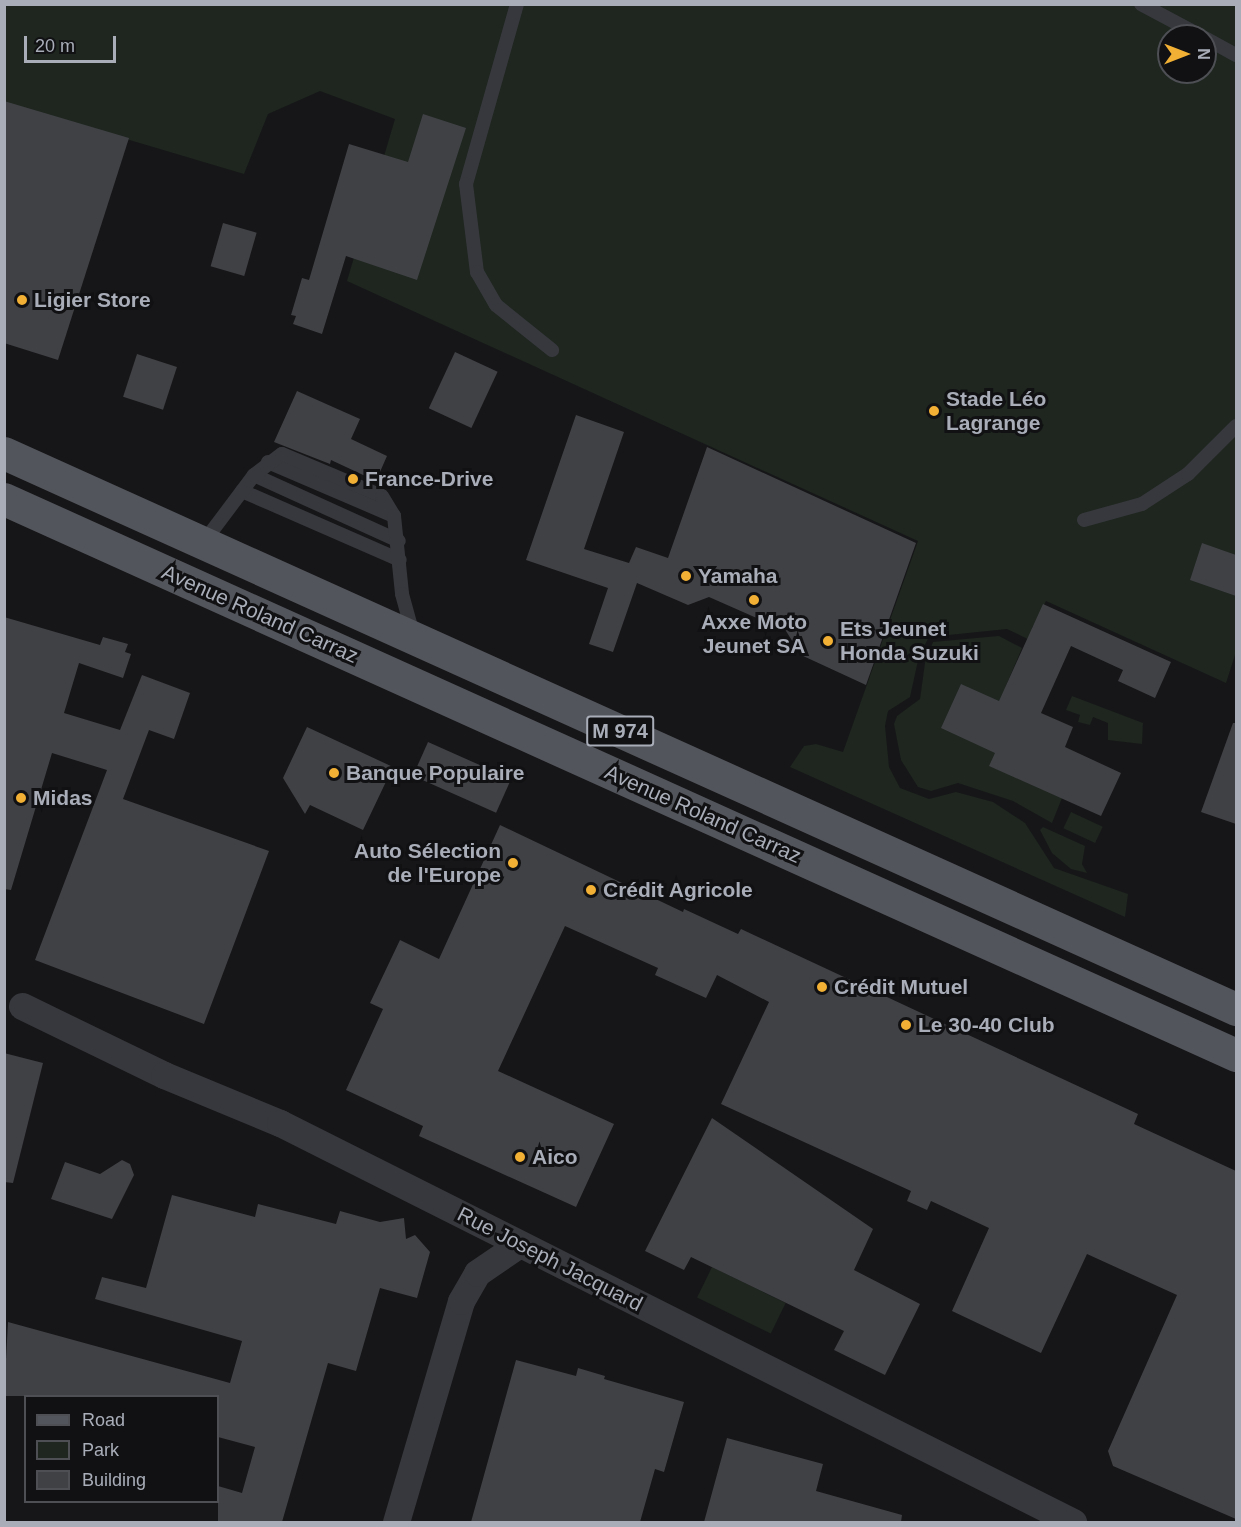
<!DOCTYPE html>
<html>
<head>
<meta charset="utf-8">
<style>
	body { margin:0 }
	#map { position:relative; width:1241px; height:1527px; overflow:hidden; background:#161618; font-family:Arial,sans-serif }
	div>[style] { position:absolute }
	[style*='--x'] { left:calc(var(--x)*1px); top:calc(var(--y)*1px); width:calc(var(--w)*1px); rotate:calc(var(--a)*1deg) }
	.green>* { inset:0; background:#1e261f; transform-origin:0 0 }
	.building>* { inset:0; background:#404145; transform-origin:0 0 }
	.service>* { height:14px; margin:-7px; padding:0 7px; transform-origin:7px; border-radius:7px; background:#37383d }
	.minor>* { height:27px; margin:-13.5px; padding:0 13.5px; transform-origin:13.5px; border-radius:13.5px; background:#37383d }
	.primary>* { height:33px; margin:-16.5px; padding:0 16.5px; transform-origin:16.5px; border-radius:16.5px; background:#53555c }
	.dots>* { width:16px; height:16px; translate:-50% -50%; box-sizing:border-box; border:3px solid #111113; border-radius:50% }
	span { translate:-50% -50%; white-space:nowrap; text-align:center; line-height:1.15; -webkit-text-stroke:6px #111113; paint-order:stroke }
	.shield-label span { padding:2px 4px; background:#111113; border:2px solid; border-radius:4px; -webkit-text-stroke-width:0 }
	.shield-label { font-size:20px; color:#a8adb8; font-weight:700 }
	.poi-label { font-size:21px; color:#a8adb8; font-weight:700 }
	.left { translate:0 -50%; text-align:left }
	.right { translate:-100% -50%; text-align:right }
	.street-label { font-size:21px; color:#a8adb8 }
	.frame { position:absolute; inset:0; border:6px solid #a8adb8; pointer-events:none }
	.legend { position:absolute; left:24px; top:1395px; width:195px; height:108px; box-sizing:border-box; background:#111113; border:2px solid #4d4f55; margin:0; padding:8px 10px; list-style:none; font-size:18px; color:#a8adb8 }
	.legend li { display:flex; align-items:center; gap:12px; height:30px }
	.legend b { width:30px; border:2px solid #4d4f55 }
	.north { position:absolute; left:1157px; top:24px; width:60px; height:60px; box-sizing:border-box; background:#111113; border:2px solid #4d4f55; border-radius:50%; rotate:90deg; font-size:16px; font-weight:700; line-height:24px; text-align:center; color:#a8adb8 }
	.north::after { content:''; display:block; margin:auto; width:21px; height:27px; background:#f2b134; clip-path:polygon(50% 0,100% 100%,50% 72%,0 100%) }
	.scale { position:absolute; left:24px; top:36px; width:92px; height:27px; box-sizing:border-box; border:3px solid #a8adb8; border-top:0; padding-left:8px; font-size:18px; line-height:21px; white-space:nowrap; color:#a8adb8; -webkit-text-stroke:4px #111113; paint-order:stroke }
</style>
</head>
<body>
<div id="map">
	<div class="green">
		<i style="clip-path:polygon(evenodd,4px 5px,1236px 5px,1236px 652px,1226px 683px,1046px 601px,1032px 628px,1048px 635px,1042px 646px,1007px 629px,929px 637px,919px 656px,910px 697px,888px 711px,885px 726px,889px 767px,900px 788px,929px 799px,956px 792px,993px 802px,1025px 823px,1054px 868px,1128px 894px,1125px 917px,790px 767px,804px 746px,816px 744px,843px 752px,918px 541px,347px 281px,395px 119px,320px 91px,268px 114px,244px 174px,5px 103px,4px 5px,1169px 36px,1205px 36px,1205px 72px,1169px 72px,1169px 36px)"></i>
		<i style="clip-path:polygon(999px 636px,1022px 648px,1005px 688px,1005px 731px,990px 766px,1062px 798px,1052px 823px,1013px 801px,958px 783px,931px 791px,918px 787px,901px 760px,894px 724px,897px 716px,920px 699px,925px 663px,933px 642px)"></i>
		<i style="clip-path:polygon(1072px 696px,1143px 723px,1142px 744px,1108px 740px,1108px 723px,1093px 717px,1090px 725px,1078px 722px,1080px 715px,1066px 710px)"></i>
		<i style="left:1071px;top:812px;width:35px;height:18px;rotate:25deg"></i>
		<i style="clip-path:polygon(1043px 827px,1085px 846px,1082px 864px,1087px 873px,1071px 869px,1052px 853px,1040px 830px)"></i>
		<i style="left:712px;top:1267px;width:82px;height:34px;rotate:26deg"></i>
	</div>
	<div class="building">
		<i style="clip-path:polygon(4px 101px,129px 138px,58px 360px,4px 343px)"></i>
		<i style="clip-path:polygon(423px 114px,466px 128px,417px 280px,346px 256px,322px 334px,293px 324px,296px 316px,291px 315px,302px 278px,309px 280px,349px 144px,408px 162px)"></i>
		<i style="left:223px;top:223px;width:35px;height:45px;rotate:16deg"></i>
		<i style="left:455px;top:352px;width:47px;height:62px;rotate:25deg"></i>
		<i style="left:137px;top:354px;width:42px;height:45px;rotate:18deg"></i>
		<i style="clip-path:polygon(297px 391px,360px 419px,351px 439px,387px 456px,376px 481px,331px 460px,330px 464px,274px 442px)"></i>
		<i style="clip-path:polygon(576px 415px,624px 432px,584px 549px,629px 563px,636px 547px,668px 558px,707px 447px,916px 543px,866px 685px,801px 655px,786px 631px,709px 597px,688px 605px,637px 583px,613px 652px,589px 644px,608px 588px,526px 560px)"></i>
		<i style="clip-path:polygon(1202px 543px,1236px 555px,1236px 596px,1190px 580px)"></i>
		<i style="clip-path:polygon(1043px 604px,1171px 662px,1155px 698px,1118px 681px,1123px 670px,1071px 646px,1041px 713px,1073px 727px,1065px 747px,1121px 773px,1101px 816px,989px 766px,995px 753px,941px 728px,961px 684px,999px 701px)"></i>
		<i style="clip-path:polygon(4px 617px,100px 645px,103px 637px,128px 644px,125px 652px,131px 654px,123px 678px,79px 663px,64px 713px,120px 730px,142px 675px,190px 693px,174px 739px,149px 730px,123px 799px,269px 851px,204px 1024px,35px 960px,107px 770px,52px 753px,11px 890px,4px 889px)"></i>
		<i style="clip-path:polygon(1233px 723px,1236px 723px,1236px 824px,1201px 812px)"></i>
		<i style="clip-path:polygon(307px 727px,393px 767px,363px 830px,310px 805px,305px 814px,283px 778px)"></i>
		<i style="left:428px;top:742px;width:91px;height:37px;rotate:24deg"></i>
		<i style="clip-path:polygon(500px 825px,683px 912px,684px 909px,738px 934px,741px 929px,1138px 1114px,1134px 1124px,1236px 1171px,1236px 1519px,1113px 1466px,1108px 1451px,1177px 1295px,1087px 1254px,1041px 1353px,952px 1311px,989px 1228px,931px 1201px,927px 1210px,907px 1201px,911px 1191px,721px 1104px,769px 1002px,717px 975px,706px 998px,655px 975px,658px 968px,565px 926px,498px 1071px,614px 1124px,576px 1207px,419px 1136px,423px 1126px,346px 1090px,383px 1009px,370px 1003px,400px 940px,439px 959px)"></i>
		<i style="clip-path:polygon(4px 1053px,43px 1063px,13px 1183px,4px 1182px)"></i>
		<i style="clip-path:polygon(712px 1118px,873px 1229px,854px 1270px,920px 1304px,885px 1375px,834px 1350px,844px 1331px,691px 1257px,684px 1270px,645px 1251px)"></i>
		<i style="clip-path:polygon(122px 1160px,130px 1164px,134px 1175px,112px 1219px,51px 1199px,65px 1162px,100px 1174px)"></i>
		<i style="clip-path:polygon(172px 1195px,255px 1217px,258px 1204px,336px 1224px,340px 1211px,380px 1222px,404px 1218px,406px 1239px,415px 1235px,430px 1252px,417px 1298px,380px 1288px,356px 1371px,328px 1363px,282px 1522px,218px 1522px,218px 1486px,242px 1493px,255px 1447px,218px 1437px,218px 1396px,4px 1396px,8px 1322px,230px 1383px,242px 1341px,95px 1299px,102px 1277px,146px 1288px)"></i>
		<i style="clip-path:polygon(516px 1360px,576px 1376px,578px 1368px,605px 1376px,604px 1379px,684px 1402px,664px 1472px,655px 1469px,640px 1522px,471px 1522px)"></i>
		<i style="clip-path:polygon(727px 1438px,823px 1464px,816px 1491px,902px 1515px,901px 1522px,704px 1522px)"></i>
	</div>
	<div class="service">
		<i style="--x:517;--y:4;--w:187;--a:105.8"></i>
		<i style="--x:466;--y:184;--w:89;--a:82.9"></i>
		<i style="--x:477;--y:272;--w:38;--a:60"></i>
		<i style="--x:496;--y:305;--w:72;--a:38.8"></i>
		<i style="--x:1141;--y:4;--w:68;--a:28.1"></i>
		<i style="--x:1205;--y:38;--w:35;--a:29"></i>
		<i style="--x:268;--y:462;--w:137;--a:23.2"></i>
		<i style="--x:254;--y:475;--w:159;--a:24.5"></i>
		<i style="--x:242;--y:491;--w:172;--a:23.6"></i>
		<i style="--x:1084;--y:520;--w:60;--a:-15.4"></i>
		<i style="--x:1142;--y:504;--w:55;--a:-33.1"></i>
		<i style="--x:1188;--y:474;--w:68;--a:-45"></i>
		<i style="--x:203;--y:543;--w:85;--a:-53.1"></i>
		<i style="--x:254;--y:475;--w:35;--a:-37"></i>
		<i style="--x:282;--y:454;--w:108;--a:22.8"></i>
		<i style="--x:382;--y:496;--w:23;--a:59"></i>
		<i style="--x:394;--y:516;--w:78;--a:84.1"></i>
		<i style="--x:402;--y:594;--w:41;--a:74.6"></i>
	</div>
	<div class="minor">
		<i style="--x:22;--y:1006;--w:158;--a:25.9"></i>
		<i style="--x:164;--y:1075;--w:126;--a:22.5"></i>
		<i style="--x:280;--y:1123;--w:888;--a:26.71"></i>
		<i style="--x:396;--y:1522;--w:230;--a:-73.6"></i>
		<i style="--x:461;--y:1301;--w:32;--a:-60"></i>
		<i style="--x:477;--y:1273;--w:50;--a:-34.3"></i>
	</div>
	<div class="primary">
		<i style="--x:4;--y:453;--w:1352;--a:24.29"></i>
		<i style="--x:4;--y:499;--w:1352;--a:24.29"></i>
	</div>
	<div class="dots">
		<i style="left:22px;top:300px;background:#f2b134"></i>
		<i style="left:934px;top:411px;background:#f2b134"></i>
		<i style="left:353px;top:479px;background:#f2b134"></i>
		<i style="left:686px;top:576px;background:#f2b134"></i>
		<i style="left:754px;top:600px;background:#f2b134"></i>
		<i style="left:828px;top:641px;background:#f2b134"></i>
		<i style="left:334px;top:773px;background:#f2b134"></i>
		<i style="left:21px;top:798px;background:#f2b134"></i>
		<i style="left:513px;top:863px;background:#f2b134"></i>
		<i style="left:591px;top:890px;background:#f2b134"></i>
		<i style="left:822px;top:987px;background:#f2b134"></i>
		<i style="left:906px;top:1025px;background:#f2b134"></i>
		<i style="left:520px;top:1157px;background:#f2b134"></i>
	</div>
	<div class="shield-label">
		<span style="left:620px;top:731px">M 974</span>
	</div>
	<div class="poi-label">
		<span class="left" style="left:34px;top:300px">Ligier Store</span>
		<span class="left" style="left:946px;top:411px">Stade Léo<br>Lagrange</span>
		<span class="left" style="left:365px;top:479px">France-Drive</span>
		<span class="left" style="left:698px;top:576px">Yamaha</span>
		<span style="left:754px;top:634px">Axxe Moto<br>Jeunet SA</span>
		<span class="left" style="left:840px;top:641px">Ets Jeunet<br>Honda Suzuki</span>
		<span class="left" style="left:346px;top:773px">Banque Populaire</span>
		<span class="left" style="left:33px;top:798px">Midas</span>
		<span class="right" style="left:501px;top:863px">Auto Sélection<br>de l'Europe</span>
		<span class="left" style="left:603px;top:890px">Crédit Agricole</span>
		<span class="left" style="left:834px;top:987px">Crédit Mutuel</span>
		<span class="left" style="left:918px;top:1025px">Le 30-40 Club</span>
		<span class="left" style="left:532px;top:1157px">Aico</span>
	</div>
	<div class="street-label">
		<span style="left:260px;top:614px;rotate:24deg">Avenue Roland Carraz</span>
		<span style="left:703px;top:814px;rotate:24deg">Avenue Roland Carraz</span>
		<span style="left:550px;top:1259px;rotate:27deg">Rue Joseph Jacquard</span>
	</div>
	<div class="frame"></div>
	<ul class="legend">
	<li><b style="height:8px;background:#53555c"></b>Road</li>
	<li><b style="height:16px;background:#1e261f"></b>Park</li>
	<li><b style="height:16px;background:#404145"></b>Building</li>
	</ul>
	<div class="north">N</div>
	<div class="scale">20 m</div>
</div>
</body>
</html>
